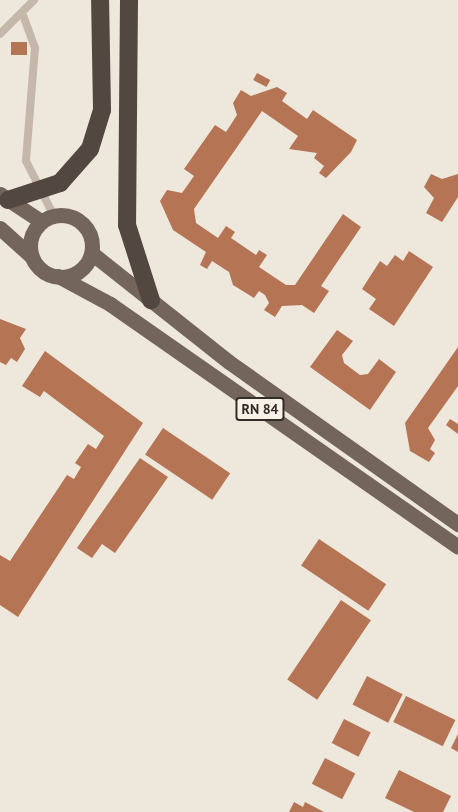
<!DOCTYPE html>
<html>
<head>
<meta charset="utf-8">
<style>
	body { margin:0 }
	#map { position:relative; width:458px; height:812px; overflow:hidden; background:#eee7dc; font-family:"PT Sans",sans-serif }
	div>[style] { position:absolute }
	[style*='--x'] { left:calc(var(--x)*1px); top:calc(var(--y)*1px); width:calc(var(--w)*1px); rotate:calc(var(--a)*1deg) }
	.building>* { inset:0; background:#b57453; transform-origin:0 0 }
	.lane>* { height:8px; margin:-4px; padding:0 4px; transform-origin:4px; border-radius:4px; background:#c5b8aa }
	.primary>* { height:15px; margin:-7.5px; padding:0 7.5px; transform-origin:7.5px; border-radius:7.5px; background:#73655b }
	.primary>.ring { margin:-7.5px; padding:0; box-sizing:content-box; background:none; border:15px solid #73655b; border-radius:50% }
	.highway>* { height:18px; margin:-9px; padding:0 9px; transform-origin:9px; border-radius:9px; background:#534841 }
	span { translate:-50% -50%; white-space:nowrap; text-align:center; line-height:1.15; -webkit-text-stroke:4.5px #f7f1e8; paint-order:stroke }
	.shield-label span { padding:2px 4px; background:#f7f1e8; border:2px solid; border-radius:4px; -webkit-text-stroke-width:0 }
	.shield-label { font-size:14px; color:#332d28; font-weight:700 }
</style>
</head>
<body>
<div id="map">
	<div class="building">
		<i style="left:11px;top:42px;width:16px;height:13px"></i>
		<i style="left:257px;top:73px;width:15px;height:8px;rotate:28deg"></i>
		<i style="clip-path:polygon(277px 87px,287px 93px,282px 101px,307px 119px,313px 110px,357px 140px,351px 152px,326px 178px,319px 173px,324px 166px,314px 158px,317px 153px,289px 149px,298px 136px,262px 111px,194px 209px,196px 223px,218px 238px,226px 226px,235px 232px,231px 238px,256px 255px,259px 250px,267px 255px,259px 267px,286px 285px,295px 285px,343px 214px,361px 227px,321px 286px,329px 291px,314px 313px,302px 305px,282px 306px,275px 317px,264px 310px,269px 303px,265px 295px,259px 291px,254px 298px,233px 285px,229px 272px,212px 261px,207px 269px,200px 265px,206px 252px,173px 230px,160px 201px,167px 190px,182px 193px,194px 176px,184px 169px,215px 125px,226px 132px,237px 115px,233px 103px,241px 90px,251px 96px)"></i>
		<i style="clip-path:polygon(431px 174px,442px 179px,458px 174px,458px 197px,442px 222px,426px 213px,434px 198px,424px 187px)"></i>
		<i style="clip-path:polygon(409px 251px,433px 267px,394px 326px,369px 309px,376px 299px,362px 289px,380px 261px,387px 266px,395px 255px,403px 261px)"></i>
		<i style="clip-path:polygon(0 319px,26px 329px,20px 338px,25px 349px,17px 362px,11px 358px,6px 365px,0 362px)"></i>
		<i style="clip-path:polygon(337px 330px,353px 341px,342px 355px,344px 363px,360px 375px,368px 374px,379px 359px,396px 372px,370px 410px,310px 367px)"></i>
		<i style="clip-path:polygon(458px 347px,458px 386px,428px 428px,435px 440px,430px 449px,435px 453px,429px 462px,410px 451px,405px 423px)"></i>
		<i style="clip-path:polygon(45px 351px,143px 423px,18px 617px,0 605px,0 555px,10px 561px,67px 475px,74px 479px,81px 467px,75px 463px,88px 444px,96px 449px,104px 436px,44px 391px,40px 397px,22px 386px)"></i>
		<i style="clip-path:polygon(450px 419px,458px 424px,458px 434px,446px 425px)"></i>
		<i style="left:163px;top:428px;width:81px;height:32px;rotate:34deg"></i>
		<i style="clip-path:polygon(140px 458px,168px 477px,115px 553px,102px 544px,92px 558px,77px 548px)"></i>
		<i style="left:319px;top:539px;width:81px;height:32px;rotate:34deg"></i>
		<i style="left:341px;top:600px;width:36px;height:96px;rotate:34deg"></i>
		<i style="left:367px;top:676px;width:40px;height:32px;rotate:27deg"></i>
		<i style="left:406px;top:696px;width:55px;height:29px;rotate:26deg"></i>
		<i style="left:344px;top:719px;width:30px;height:27px;rotate:27deg"></i>
		<i style="clip-path:polygon(458px 734px,458px 752px,451px 748px)"></i>
		<i style="left:325px;top:758px;width:34px;height:29px;rotate:27deg"></i>
		<i style="clip-path:polygon(399px 770px,451px 796px,443px 812px,414px 812px,385px 798px)"></i>
		<i style="clip-path:polygon(294px 802px,303px 807px,305px 802px,324px 812px,289px 812px)"></i>
	</div>
	<div class="lane">
		<i style="--x:23;--y:15;--w:35;--a:70"></i>
		<i style="--x:35;--y:48;--w:113;--a:94.6"></i>
		<i style="--x:26;--y:161;--w:62;--a:63"></i>
		<i style="--x:0;--y:34;--w:48;--a:-45"></i>
	</div>
	<div class="primary">
		<i style="--x:0;--y:194;--w:47;--a:33.7"></i>
		<i class="ring" style="left:30px;top:215px;width:47px;height:47px"></i>
		<i style="--x:0;--y:228;--w:42;--a:42.1"></i>
		<i style="--x:94;--y:255;--w:172;--a:38.4"></i>
		<i style="--x:229;--y:362;--w:281;--a:35.3"></i>
		<i style="--x:58;--y:276;--w:59;--a:28.3"></i>
		<i style="--x:110;--y:304;--w:424;--a:34.9"></i>
	</div>
	<div class="highway">
		<i style="--x:129;--y:0;--w:225;--a:90.5"></i>
		<i style="--x:127;--y:225;--w:79;--a:72.3"></i>
		<i style="--x:8;--y:200;--w:55;--a:-18.1"></i>
		<i style="--x:60;--y:183;--w:45;--a:-48.6"></i>
		<i style="--x:90;--y:149;--w:41;--a:-72.9"></i>
		<i style="--x:102;--y:110;--w:110;--a:-91"></i>
	</div>
	<div class="shield-label">
		<span style="left:260px;top:409px">RN 84</span>
	</div>
</div>
</body>
</html>
